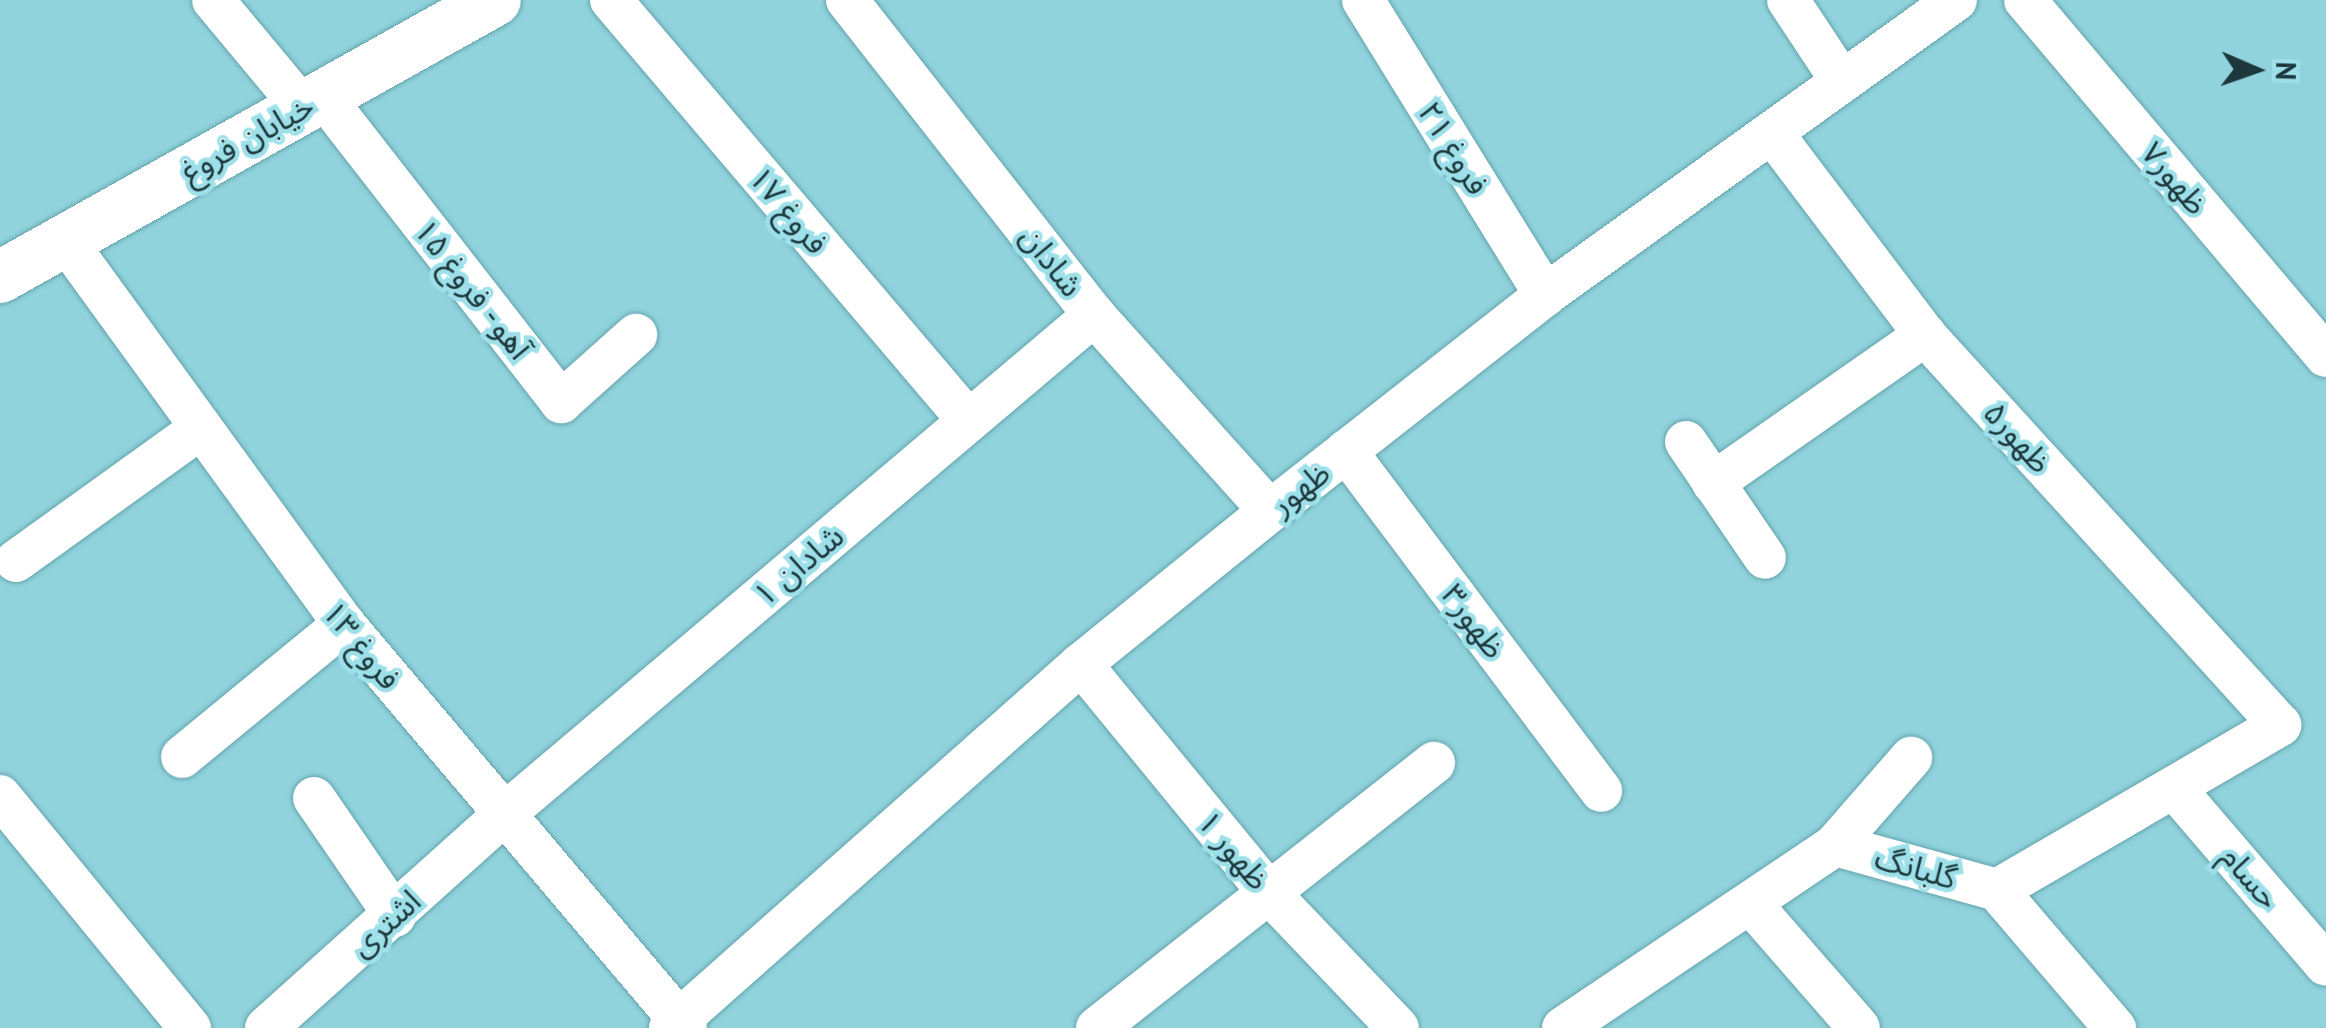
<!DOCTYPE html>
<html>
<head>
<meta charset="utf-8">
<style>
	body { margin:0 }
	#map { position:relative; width:2326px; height:1028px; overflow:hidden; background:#91d3dc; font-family:"PT Sans","Noto Sans Arabic",sans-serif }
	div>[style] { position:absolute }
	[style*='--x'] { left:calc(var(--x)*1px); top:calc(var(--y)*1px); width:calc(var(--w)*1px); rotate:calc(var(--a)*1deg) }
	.roads { filter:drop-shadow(0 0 2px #64a4ad) drop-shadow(0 0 2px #64a4ad) }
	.minor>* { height:42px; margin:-21px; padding:0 21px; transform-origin:21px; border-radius:21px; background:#fff }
	.tertiary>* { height:52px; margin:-26px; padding:0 26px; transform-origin:26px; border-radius:26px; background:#fff }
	span { translate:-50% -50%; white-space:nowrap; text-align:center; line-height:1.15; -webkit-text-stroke:9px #9ee0e9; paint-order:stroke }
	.street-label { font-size:32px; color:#1d383c }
	.north { position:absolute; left:2206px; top:20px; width:100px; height:100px; -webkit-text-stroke:8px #9ee0e9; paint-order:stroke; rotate:92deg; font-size:28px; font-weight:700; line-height:40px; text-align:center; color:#1d383c }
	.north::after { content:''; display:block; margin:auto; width:35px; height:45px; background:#1d383c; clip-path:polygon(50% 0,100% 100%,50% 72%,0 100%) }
</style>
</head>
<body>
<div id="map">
	<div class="roads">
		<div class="minor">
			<i style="--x:213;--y:0;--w:141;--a:50.2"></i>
			<i style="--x:611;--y:0;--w:551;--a:49.64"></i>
			<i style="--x:847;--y:0;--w:400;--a:51.9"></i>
			<i style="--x:1094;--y:315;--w:263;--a:48.1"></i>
			<i style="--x:1363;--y:0;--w:347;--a:58.3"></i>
			<i style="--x:1788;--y:0;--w:96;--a:56.5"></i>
			<i style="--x:2025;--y:0;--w:466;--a:49.8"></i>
			<i style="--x:323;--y:96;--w:388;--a:52.1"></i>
			<i style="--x:561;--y:402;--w:101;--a:-41.8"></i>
			<i style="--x:65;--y:240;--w:475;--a:54"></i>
			<i style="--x:344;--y:624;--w:529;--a:49.75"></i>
			<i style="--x:1686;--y:442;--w:140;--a:55.7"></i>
			<i style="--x:1346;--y:451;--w:425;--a:53.1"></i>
			<i style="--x:1713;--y:483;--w:259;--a:-34.9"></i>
			<i style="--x:16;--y:561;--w:224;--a:-35.7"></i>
			<i style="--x:1081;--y:664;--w:295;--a:50.6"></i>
			<i style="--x:1268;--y:892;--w:188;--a:46.3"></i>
			<i style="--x:182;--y:757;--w:210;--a:-39.4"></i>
			<i style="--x:2176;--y:790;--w:230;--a:49.4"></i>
			<i style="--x:0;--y:796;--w:300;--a:50.7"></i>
			<i style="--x:314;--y:798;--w:143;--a:55.5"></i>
			<i style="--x:1835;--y:845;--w:116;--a:-48.9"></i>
			<i style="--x:1997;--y:890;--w:182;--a:49.5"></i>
			<i style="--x:1751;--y:904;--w:164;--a:48.9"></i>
			<i style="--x:266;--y:1028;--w:317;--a:-41.9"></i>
			<i style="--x:502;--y:816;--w:776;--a:-40.24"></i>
			<i style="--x:670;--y:1028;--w:549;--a:-41.53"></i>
			<i style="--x:1081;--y:664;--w:243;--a:-39"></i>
			<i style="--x:1270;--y:511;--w:350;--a:-38.1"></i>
			<i style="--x:1545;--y:295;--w:506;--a:-35.67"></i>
			<i style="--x:1097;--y:1028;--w:429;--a:-38.2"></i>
			<i style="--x:1563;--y:1028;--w:328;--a:-33.9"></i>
			<i style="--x:1835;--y:845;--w:168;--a:15.5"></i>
			<i style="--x:1997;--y:890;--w:328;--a:-30.2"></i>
			<i style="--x:2280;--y:725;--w:527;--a:-132.31"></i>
			<i style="--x:1925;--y:335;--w:252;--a:-127.1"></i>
		</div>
		<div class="tertiary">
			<i style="--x:0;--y:277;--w:567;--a:-29.23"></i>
		</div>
	</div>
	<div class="street-label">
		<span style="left:247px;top:138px;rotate:-29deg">خیابان فروغ</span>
		<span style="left:1454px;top:148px;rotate:58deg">فروغ ۲۱</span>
		<span style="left:2175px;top:178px;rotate:50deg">ظهور۷</span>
		<span style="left:789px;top:210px;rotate:50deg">فروغ ۱۷</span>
		<span style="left:1052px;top:261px;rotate:52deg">شادان</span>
		<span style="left:473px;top:289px;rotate:52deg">آهو - فروغ ۱۵</span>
		<span style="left:2018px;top:437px;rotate:48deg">ظهور۵</span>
		<span style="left:1300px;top:488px;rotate:-38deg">ظهور</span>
		<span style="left:798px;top:565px;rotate:-40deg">شادان ۱</span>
		<span style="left:1474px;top:621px;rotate:53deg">ظهور۳</span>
		<span style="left:362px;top:645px;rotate:51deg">فروغ ۱۳</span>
		<span style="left:1234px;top:850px;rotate:50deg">ظهور ۱</span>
		<span style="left:1916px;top:867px;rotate:16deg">گلبانگ</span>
		<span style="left:2251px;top:877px;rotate:49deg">حسام</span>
		<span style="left:385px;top:923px;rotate:-42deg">اشتری</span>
	</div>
	<div class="north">N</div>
</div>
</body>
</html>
